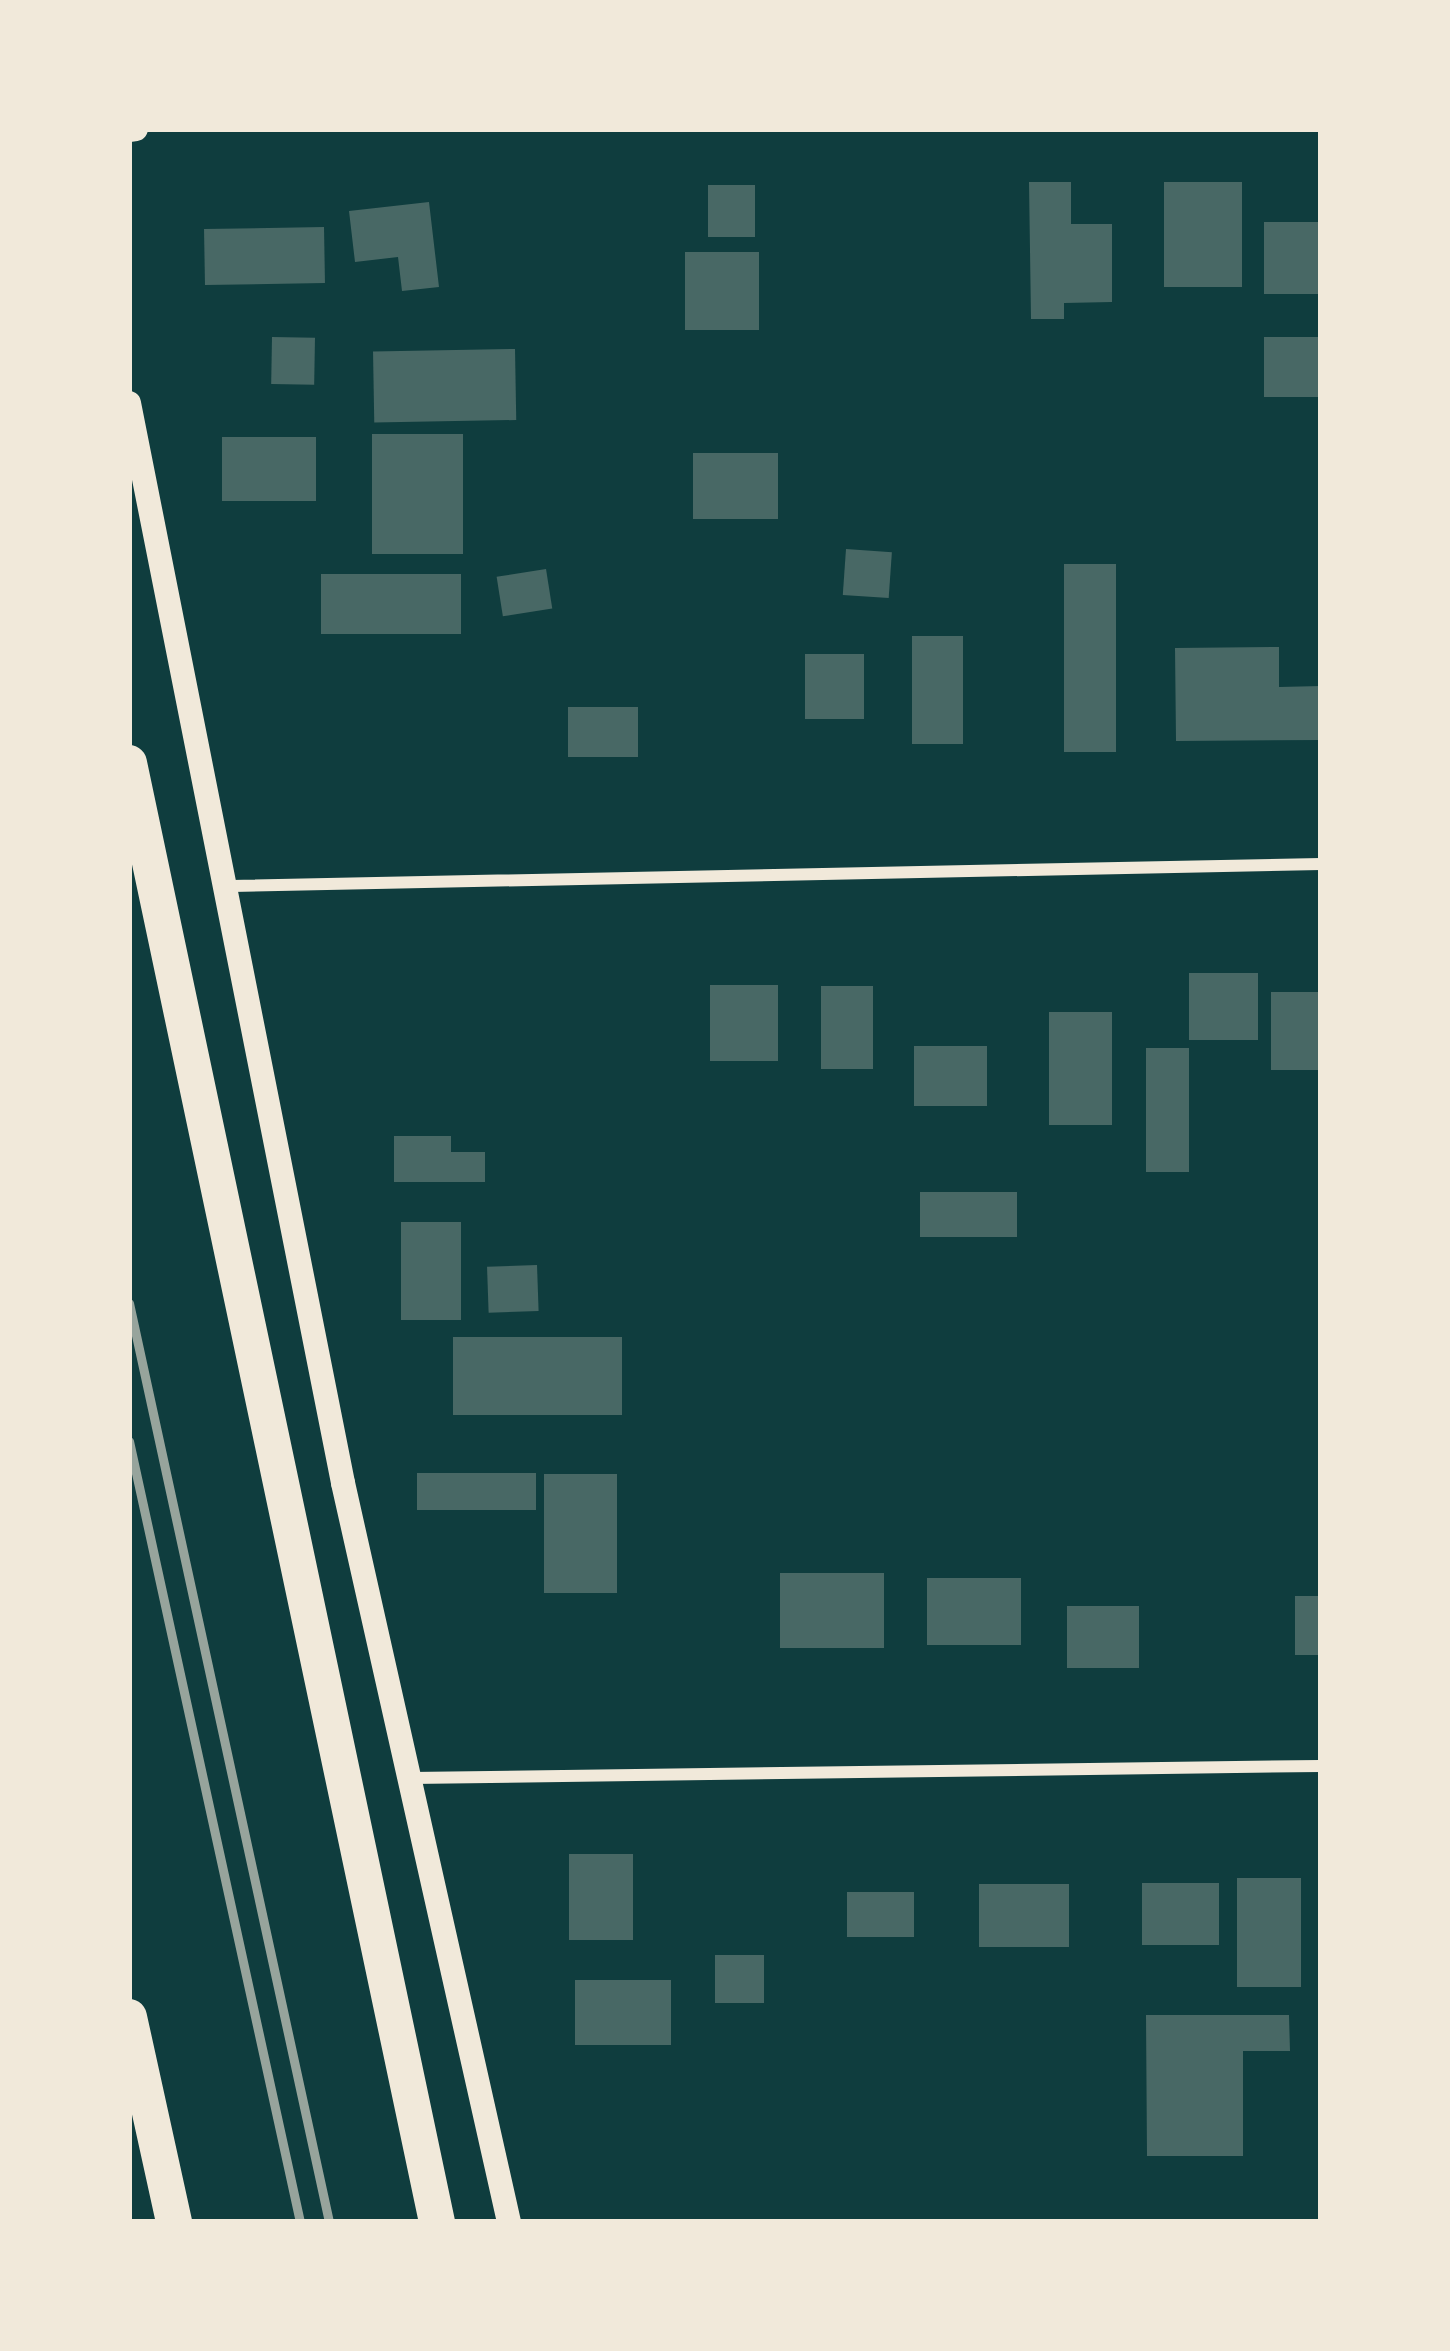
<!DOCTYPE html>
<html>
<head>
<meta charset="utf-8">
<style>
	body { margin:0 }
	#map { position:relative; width:1450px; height:2351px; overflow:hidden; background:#0f3d3e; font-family:"Public Sans",sans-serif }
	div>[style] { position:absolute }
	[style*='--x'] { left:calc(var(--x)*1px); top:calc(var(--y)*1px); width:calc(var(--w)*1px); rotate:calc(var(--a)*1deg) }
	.building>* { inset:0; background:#486865; transform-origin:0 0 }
	.minor>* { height:12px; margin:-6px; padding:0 6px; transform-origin:6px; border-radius:6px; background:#f1e9da }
	.secondary>* { height:24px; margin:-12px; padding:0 12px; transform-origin:12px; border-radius:12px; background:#f1e9da }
	.motorway>* { height:36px; margin:-18px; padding:0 18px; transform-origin:18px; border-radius:18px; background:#f1e9da }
	.rail>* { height:9px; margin:-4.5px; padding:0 4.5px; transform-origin:4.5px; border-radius:4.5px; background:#97a49c }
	span { translate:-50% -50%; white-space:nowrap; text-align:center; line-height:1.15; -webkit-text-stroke:9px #f1e9da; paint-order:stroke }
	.frame { position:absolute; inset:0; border:132px solid #f1e9da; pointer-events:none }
</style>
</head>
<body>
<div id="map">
	<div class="building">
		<i style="clip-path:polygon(1029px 182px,1071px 182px,1071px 224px,1112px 224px,1112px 302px,1064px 303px,1064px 319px,1031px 319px)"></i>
		<i style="left:1164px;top:182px;width:78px;height:105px"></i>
		<i style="left:708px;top:185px;width:47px;height:52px"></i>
		<i style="clip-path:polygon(429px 202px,439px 287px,402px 291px,398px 257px,355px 262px,349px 211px)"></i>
		<i style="left:1264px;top:222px;width:57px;height:72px"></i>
		<i style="left:324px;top:227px;width:56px;height:120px;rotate:89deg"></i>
		<i style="left:685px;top:252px;width:74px;height:78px"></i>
		<i style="left:272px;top:337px;width:43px;height:47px;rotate:1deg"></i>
		<i style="left:1264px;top:337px;width:57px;height:60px"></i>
		<i style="left:515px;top:349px;width:71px;height:142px;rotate:89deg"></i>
		<i style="left:372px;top:434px;width:91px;height:120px"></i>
		<i style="left:222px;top:437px;width:94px;height:64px"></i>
		<i style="left:693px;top:453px;width:85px;height:66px"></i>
		<i style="left:846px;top:549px;width:46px;height:46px;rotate:4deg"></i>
		<i style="left:1064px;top:564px;width:52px;height:188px"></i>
		<i style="left:546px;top:569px;width:40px;height:50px;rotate:81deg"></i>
		<i style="left:321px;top:574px;width:140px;height:60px"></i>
		<i style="left:912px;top:636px;width:51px;height:108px"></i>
		<i style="clip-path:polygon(1279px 647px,1279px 687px,1321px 686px,1321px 740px,1176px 741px,1175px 648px)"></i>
		<i style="left:805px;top:654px;width:59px;height:65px"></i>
		<i style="left:568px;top:707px;width:70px;height:50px"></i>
		<i style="left:1189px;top:973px;width:69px;height:67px"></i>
		<i style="left:710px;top:985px;width:68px;height:76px"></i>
		<i style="left:821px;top:986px;width:52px;height:83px"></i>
		<i style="left:1271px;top:992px;width:50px;height:78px"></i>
		<i style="left:1049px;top:1012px;width:63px;height:113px"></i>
		<i style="left:914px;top:1046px;width:73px;height:60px"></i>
		<i style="left:1146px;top:1048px;width:43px;height:124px"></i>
		<i style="clip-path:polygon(394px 1136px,451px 1136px,451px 1152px,485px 1152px,485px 1182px,394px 1182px)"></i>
		<i style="left:920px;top:1192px;width:97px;height:45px"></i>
		<i style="left:401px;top:1222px;width:60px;height:98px"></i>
		<i style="left:537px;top:1265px;width:46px;height:50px;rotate:88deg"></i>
		<i style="left:453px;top:1337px;width:169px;height:78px"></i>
		<i style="left:417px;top:1473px;width:119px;height:37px"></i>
		<i style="left:617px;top:1474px;width:119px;height:73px;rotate:90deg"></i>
		<i style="left:780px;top:1573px;width:104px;height:75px"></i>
		<i style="left:927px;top:1578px;width:94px;height:67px"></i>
		<i style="left:1295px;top:1596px;width:26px;height:59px"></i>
		<i style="left:1067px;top:1606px;width:72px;height:62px"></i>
		<i style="left:569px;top:1854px;width:64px;height:86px"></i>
		<i style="left:1237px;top:1878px;width:64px;height:109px"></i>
		<i style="left:1142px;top:1883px;width:77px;height:62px"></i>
		<i style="left:979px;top:1884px;width:90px;height:63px"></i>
		<i style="left:847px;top:1892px;width:67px;height:45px"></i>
		<i style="left:715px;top:1955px;width:49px;height:48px"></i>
		<i style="left:575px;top:1980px;width:96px;height:65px"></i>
		<i style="clip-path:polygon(1146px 2015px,1289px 2015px,1290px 2051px,1243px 2051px,1243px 2156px,1147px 2156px)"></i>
	</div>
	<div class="minor">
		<i style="--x:232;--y:886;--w:1089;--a:-1.16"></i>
		<i style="--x:411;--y:1778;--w:910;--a:-0.76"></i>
	</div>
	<div class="secondary">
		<i style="--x:129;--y:130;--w:7;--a:-8"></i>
		<i style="--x:129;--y:403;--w:1101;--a:78.79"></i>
		<i style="--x:343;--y:1483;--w:757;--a:77.34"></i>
	</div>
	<div class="motorway">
		<i style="--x:129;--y:763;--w:1491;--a:78.08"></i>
		<i style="--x:129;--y:2017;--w:210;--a:77.6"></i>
	</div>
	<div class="rail">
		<i style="--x:129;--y:1303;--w:941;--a:77.72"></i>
		<i style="--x:129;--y:1441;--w:800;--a:77.65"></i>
	</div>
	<div class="frame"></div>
</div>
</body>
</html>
